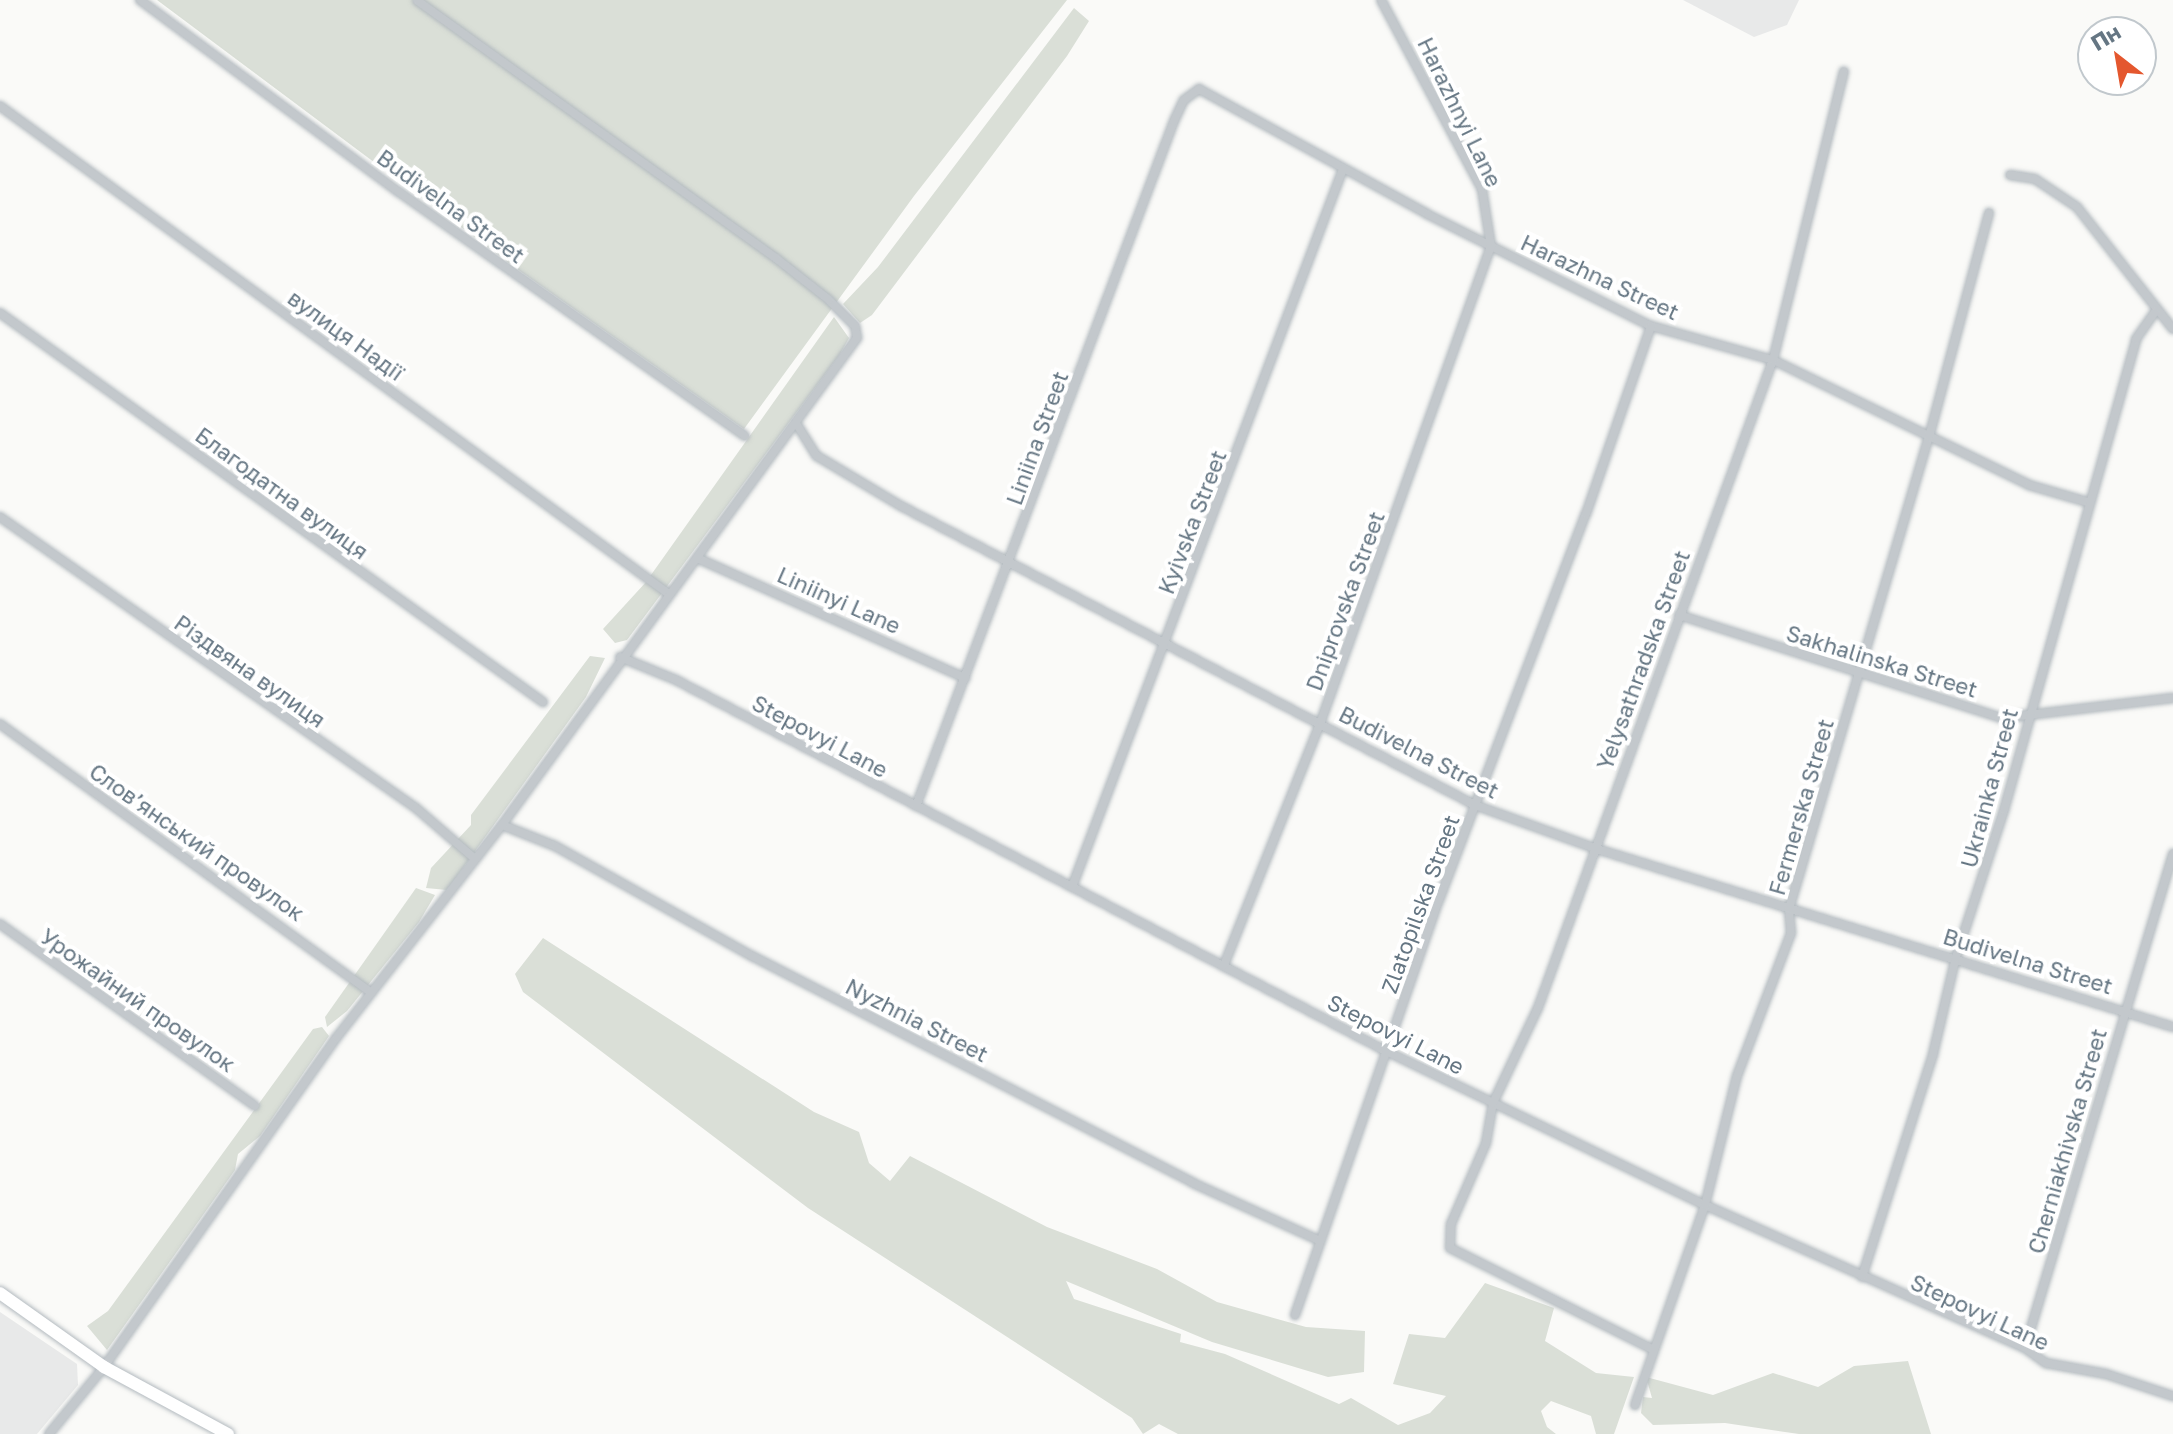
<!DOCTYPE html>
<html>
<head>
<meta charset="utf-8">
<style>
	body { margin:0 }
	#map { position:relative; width:2173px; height:1434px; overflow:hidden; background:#fafaf8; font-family:"Golos Text",sans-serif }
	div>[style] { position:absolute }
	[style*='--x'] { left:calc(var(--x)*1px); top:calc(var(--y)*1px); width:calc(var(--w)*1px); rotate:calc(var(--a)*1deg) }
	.built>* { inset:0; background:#e8e9e9 }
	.green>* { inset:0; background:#dadfd7 }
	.roads { filter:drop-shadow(0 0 2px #b3babf) drop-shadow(0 0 2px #b3babf) }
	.street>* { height:8px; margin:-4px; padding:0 4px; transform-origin:4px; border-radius:4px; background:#c3c8cc }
	.secondary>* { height:12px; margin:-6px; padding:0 6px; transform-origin:6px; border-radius:6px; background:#fff }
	span { translate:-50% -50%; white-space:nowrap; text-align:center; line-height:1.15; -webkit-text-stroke:8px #fff; paint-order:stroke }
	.street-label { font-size:22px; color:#657683 }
	.north { position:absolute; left:2077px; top:16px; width:80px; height:80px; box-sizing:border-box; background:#fff; border:2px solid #c1c8cd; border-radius:50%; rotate:329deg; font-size:22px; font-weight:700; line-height:32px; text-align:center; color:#657683 }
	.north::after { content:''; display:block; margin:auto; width:28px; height:36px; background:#e4572e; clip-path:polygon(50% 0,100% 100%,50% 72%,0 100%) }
</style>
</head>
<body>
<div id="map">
	<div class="built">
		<i style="clip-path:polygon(1683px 0,1799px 0,1787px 25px,1754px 37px)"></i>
		<i style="clip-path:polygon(0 1312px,77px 1364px,78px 1385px,37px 1434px,0 1434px)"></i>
	</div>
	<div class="green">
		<i style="clip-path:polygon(157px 0,1067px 0,914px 196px,744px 429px,513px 266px)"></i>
		<i style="clip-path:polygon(1074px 8px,1089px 21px,1067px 56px,872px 315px,860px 323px,843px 304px,878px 267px)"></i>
		<i style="clip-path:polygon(834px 317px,849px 338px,840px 354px,627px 640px,615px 643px,603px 629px,646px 582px)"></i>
		<i style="clip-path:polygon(590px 656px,605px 658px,586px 697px,447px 890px,426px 888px,431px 868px,471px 825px,471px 815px)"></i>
		<i style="clip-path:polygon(416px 888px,435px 895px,419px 922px,347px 1011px,327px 1027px,325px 1017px)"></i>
		<i style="clip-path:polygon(543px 938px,814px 1112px,859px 1132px,869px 1163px,890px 1181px,910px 1156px,1047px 1227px,1157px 1269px,1217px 1302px,1306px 1327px,1365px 1331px,1364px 1372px,1328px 1377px,1212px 1342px,1066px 1281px,1074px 1299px,1181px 1334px,1180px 1342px,1225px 1354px,1339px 1404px,1351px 1398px,1398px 1425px,1430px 1413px,1446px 1396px,1393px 1384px,1409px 1334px,1445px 1338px,1485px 1283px,1554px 1308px,1545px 1341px,1596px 1373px,1634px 1377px,1614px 1434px,1596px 1434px,1591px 1416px,1551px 1401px,1541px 1411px,1547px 1427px,1556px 1434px,1178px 1434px,1159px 1424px,1143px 1434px,1132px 1418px,808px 1208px,523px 992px,515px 974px)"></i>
		<i style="clip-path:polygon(322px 1027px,329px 1036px,260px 1136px,238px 1154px,235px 1170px,107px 1350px,87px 1326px,108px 1311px,313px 1029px)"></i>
		<i style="clip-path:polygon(1908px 1361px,1931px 1434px,1799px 1434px,1725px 1423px,1653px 1425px,1641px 1413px,1643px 1397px,1652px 1398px,1646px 1377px,1713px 1395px,1773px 1373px,1818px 1387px,1854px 1366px)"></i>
	</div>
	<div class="roads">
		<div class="street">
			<i style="--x:140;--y:0;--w:322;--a:36.6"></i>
			<i style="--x:399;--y:192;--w:423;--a:35.2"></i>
			<i style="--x:0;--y:106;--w:828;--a:36.11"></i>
			<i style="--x:2010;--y:175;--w:25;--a:9"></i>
			<i style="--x:2035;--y:179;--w:50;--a:33.7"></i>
			<i style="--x:2077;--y:207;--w:155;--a:51.8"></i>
			<i style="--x:0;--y:313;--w:668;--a:35.62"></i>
			<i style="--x:796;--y:423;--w:39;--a:58"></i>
			<i style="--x:817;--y:456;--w:98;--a:30.8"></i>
			<i style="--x:901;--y:506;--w:647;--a:27.52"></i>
			<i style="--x:1475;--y:805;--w:130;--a:19.8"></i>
			<i style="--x:1597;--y:849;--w:603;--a:17.17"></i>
			<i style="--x:0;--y:517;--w:508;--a:34.97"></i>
			<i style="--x:416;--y:808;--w:78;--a:40.8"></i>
			<i style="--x:697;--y:558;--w:294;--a:24.1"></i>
			<i style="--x:1679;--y:615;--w:339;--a:17.7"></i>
			<i style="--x:2002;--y:718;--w:172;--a:-6.7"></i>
			<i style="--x:620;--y:657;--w:61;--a:22.3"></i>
			<i style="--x:676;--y:680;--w:803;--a:27.59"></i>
			<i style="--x:1388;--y:1052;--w:352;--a:25.8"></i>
			<i style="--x:1705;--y:1205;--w:350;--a:24.1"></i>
			<i style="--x:2025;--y:1348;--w:26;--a:36"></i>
			<i style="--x:2046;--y:1363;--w:61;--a:10.4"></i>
			<i style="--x:2106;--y:1374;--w:71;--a:18.2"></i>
			<i style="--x:0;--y:724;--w:458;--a:35.9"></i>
			<i style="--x:916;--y:806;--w:732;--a:-69.36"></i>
			<i style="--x:1174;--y:121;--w:23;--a:-65"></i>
			<i style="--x:1184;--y:100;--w:19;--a:-36"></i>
			<i style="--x:1199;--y:89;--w:260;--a:28.7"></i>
			<i style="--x:1427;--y:214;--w:250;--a:26.6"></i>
			<i style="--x:1651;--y:326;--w:127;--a:15.6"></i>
			<i style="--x:1773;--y:360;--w:285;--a:26"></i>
			<i style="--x:2029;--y:485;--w:60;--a:16.3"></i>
			<i style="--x:502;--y:825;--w:57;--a:21.6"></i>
			<i style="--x:555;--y:846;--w:226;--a:29.2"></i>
			<i style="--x:752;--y:956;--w:496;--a:27.2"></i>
			<i style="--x:1193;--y:1183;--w:140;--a:24.5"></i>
			<i style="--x:1072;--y:887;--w:767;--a:-69.32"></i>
			<i style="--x:0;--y:924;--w:313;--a:35.5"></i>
			<i style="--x:1224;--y:965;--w:263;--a:-68.3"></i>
			<i style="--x:1321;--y:721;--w:505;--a:-70.31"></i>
			<i style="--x:1491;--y:246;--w:58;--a:-99"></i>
			<i style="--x:1482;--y:189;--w:214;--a:-118.1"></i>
			<i style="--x:1862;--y:1277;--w:234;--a:-72.3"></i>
			<i style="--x:1933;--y:1054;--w:100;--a:-76.7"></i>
			<i style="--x:1956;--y:957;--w:155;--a:-71.9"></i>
			<i style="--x:2004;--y:810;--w:489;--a:-74.3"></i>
			<i style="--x:2136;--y:339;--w:33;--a:-55"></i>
			<i style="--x:1295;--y:1315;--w:439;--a:-70.9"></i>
			<i style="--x:1439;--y:900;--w:413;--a:-69.2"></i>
			<i style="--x:1586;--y:514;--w:199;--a:-70.9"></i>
			<i style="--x:2025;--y:1348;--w:516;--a:-73.32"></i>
			<i style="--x:1652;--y:1349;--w:226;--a:-153.4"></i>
			<i style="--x:1450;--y:1248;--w:24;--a:-88"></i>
			<i style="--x:1451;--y:1224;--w:88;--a:-66.6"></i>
			<i style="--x:1486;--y:1143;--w:41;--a:-80.1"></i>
			<i style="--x:1493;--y:1103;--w:105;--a:-64.7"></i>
			<i style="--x:1538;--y:1008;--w:689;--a:-70.07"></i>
			<i style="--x:1773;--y:360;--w:297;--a:-76.2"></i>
			<i style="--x:1635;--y:1405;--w:212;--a:-70.7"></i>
			<i style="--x:1705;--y:1205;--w:133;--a:-76.1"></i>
			<i style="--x:1737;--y:1076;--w:153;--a:-69.3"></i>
			<i style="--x:1791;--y:933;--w:24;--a:-95"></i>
			<i style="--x:1789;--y:909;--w:492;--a:-73.5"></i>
			<i style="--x:1929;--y:437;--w:232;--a:-75"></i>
			<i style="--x:49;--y:1434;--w:87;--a:-50.6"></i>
			<i style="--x:104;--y:1367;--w:404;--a:-54.8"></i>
			<i style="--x:337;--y:1037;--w:269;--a:-52.1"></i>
			<i style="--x:502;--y:825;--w:603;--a:-53.91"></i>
			<i style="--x:857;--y:338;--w:12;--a:-99"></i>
			<i style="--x:855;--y:326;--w:37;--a:-135"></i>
			<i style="--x:829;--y:300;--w:66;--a:-141.7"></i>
			<i style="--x:777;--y:259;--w:443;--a:-144.3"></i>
		</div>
		<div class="secondary">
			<i style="--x:0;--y:1293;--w:128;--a:35.4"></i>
			<i style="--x:104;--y:1367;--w:141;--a:28.4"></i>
		</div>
	</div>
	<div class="street-label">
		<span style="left:1460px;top:112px;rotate:64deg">Harazhnyi Lane</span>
		<span style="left:451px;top:206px;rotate:36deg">Budivelna Street</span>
		<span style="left:1600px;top:277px;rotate:25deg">Harazhna Street</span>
		<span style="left:346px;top:335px;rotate:36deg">вулиця Надії</span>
		<span style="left:1037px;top:438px;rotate:-70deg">Liniina Street</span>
		<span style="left:282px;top:493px;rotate:36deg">Благодатна вулиця</span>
		<span style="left:1192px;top:522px;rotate:-69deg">Kyivska Street</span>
		<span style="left:839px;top:600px;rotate:24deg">Liniinyi Lane</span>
		<span style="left:1345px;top:601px;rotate:-70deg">Dniprovska Street</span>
		<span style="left:1643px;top:660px;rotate:-70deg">Yelysathradska Street</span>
		<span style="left:1882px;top:661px;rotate:17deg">Sakhalinska Street</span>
		<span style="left:250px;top:671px;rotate:35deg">Різдвяна вулиця</span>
		<span style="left:820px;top:736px;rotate:28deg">Stepovyi Lane</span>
		<span style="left:1419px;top:752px;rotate:27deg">Budivelna Street</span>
		<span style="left:1989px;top:788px;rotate:-75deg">Ukrainka Street</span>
		<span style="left:1801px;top:807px;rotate:-74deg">Fermerska Street</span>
		<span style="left:197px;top:842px;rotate:35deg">Словʼянський провулок</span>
		<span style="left:1420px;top:904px;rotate:-70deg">Zlatopilska Street</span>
		<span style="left:2028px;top:961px;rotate:17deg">Budivelna Street</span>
		<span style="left:138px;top:1000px;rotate:35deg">Урожайний провулок</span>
		<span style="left:917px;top:1020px;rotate:27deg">Nyzhnia Street</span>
		<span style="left:1396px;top:1034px;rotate:27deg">Stepovyi Lane</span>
		<span style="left:2067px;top:1141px;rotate:-74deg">Cherniakhivska Street</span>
		<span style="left:1980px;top:1312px;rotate:25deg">Stepovyi Lane</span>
	</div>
	<div class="north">Пн</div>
</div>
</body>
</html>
